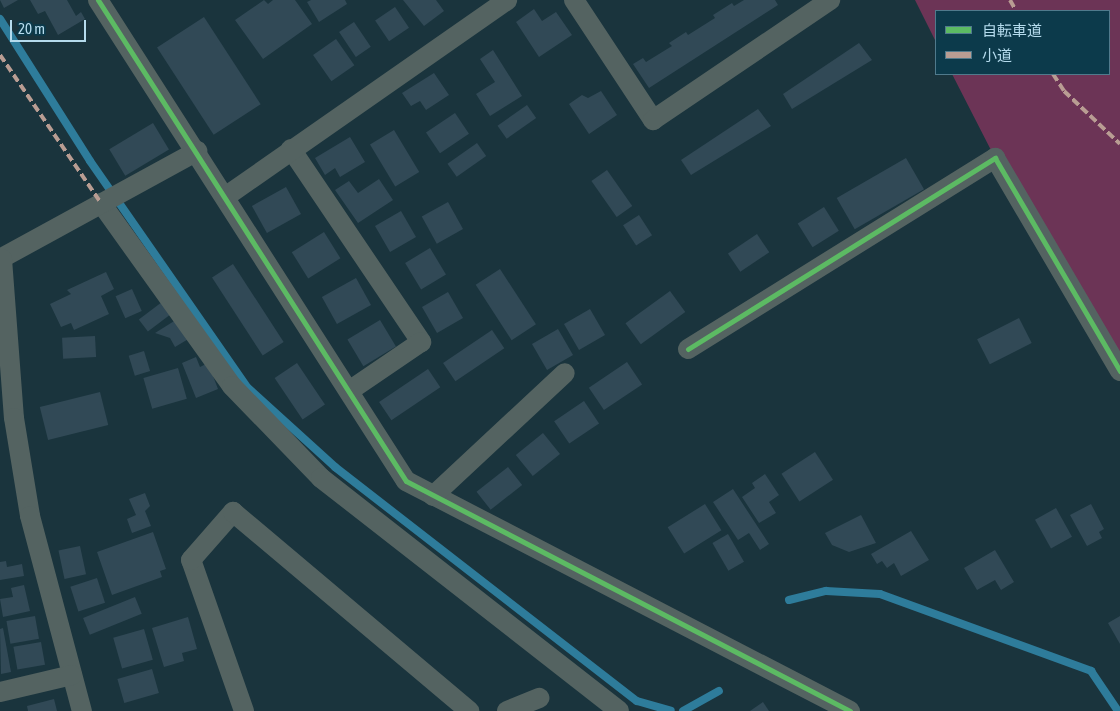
<!DOCTYPE html>
<html>
<head>
<meta charset="utf-8">
<style>
	body { margin:0 }
	#map { position:relative; width:1120px; height:711px; overflow:hidden; background:#1a343d; font-family:"Asap Condensed","Noto Sans JP",sans-serif }
	div>[style] { position:absolute }
	[style*='--x'] { left:calc(var(--x)*1px); top:calc(var(--y)*1px); width:calc(var(--w)*1px); rotate:calc(var(--a)*1deg) }
	.green>* { inset:0; background:#6c3456 }
	.stream>* { height:8px; margin:-4px; padding:0 4px; transform-origin:4px; border-radius:4px; background:#2e7c9b }
	.building>* { inset:0; background:#314956; transform-origin:0 0 }
	.street>* { height:20px; margin:-10px; padding:0 10px; transform-origin:10px; border-radius:10px; background:#546361 }
	.quiet>* { height:4px; margin-top:-2px; transform-origin:0; background:repeating-linear-gradient(90deg,#b99d93 0 8px,transparent 0 12px) }
	.cycleway>* { height:5px; margin:-2.5px; padding:0 2.5px; transform-origin:2.5px; border-radius:2.5px; background:#5cba63 }
	span { translate:-50% -50%; white-space:nowrap; text-align:center; line-height:1.15; -webkit-text-stroke:5px #0c3a4b; paint-order:stroke }
	.legend { position:absolute; left:935px; top:10px; width:175px; height:65px; box-sizing:border-box; background:#0c3a4b; border:1px solid #507a8c; margin:0; padding:6px 9px; list-style:none; font-size:15px; color:#b5dbed }
	.legend li { display:flex; align-items:center; gap:10px; height:25px }
	.legend b { width:25px; border:1px solid #507a8c }
	.scale { position:absolute; left:10px; top:20px; width:76px; height:22px; box-sizing:border-box; border:2px solid #b5dbed; border-top:0; padding-left:6px; font-size:15px; line-height:18px; white-space:nowrap; color:#b5dbed; -webkit-text-stroke:4px #0c3a4b; paint-order:stroke }
</style>
</head>
<body>
<div id="map">
	<div class="green">
		<i style="clip-path:polygon(915px 0,1120px 0,1120px 371px,995px 158px,952px 74px,1109px 74px,1109px 11px,936px 11px,936px 42px)"></i>
	</div>
	<div class="stream">
		<i style="--x:0;--y:19;--w:168;--a:57.6"></i>
		<i style="--x:90;--y:161;--w:277;--a:55.2"></i>
		<i style="--x:248;--y:388;--w:118;--a:42.2"></i>
		<i style="--x:335;--y:467;--w:382;--a:37.8"></i>
		<i style="--x:637;--y:701;--w:35;--a:16"></i>
		<i style="--x:789;--y:600;--w:38;--a:-14"></i>
		<i style="--x:826;--y:591;--w:54;--a:3.2"></i>
		<i style="--x:880;--y:594;--w:225;--a:20"></i>
		<i style="--x:1091;--y:671;--w:48;--a:56"></i>
		<i style="--x:683;--y:711;--w:41;--a:-29.1"></i>
	</div>
	<div class="building">
		<i style="clip-path:polygon(0 0,18px 0,4px 8px)"></i>
		<i style="clip-path:polygon(30px 0,67px 0,76px 16px,81px 12px,85px 19px,58px 35px,45px 11px,38px 14px)"></i>
		<i style="clip-path:polygon(264px 0,268px 4px,273px 0,295px 0,312px 24px,263px 59px,235px 20px)"></i>
		<i style="clip-path:polygon(311px 0,345px 0,347px 4px,319px 22px,307px 2px)"></i>
		<i style="clip-path:polygon(403px 0,436px 0,444px 11px,424px 26px)"></i>
		<i style="clip-path:polygon(744px 0,775px 0,778px 5px,649px 88px,633px 64px,643px 58px,646px 62px,672px 46px,669px 43px,686px 32px,688px 35px,715px 18px,713px 15px,732px 3px,734px 6px)"></i>
		<i style="left:395px;top:7px;width:25px;height:24px;rotate:56deg"></i>
		<i style="clip-path:polygon(534px 9px,542px 21px,556px 12px,572px 35px,539px 57px,516px 22px)"></i>
		<i style="left:204px;top:17px;width:104px;height:56px;rotate:57deg"></i>
		<i style="left:354px;top:22px;width:30px;height:18px;rotate:56deg"></i>
		<i style="left:336px;top:39px;width:32px;height:28px;rotate:55deg"></i>
		<i style="clip-path:polygon(859px 43px,872px 60px,792px 109px,783px 94px)"></i>
		<i style="clip-path:polygon(493px 50px,522px 96px,490px 116px,476px 94px,495px 82px,480px 59px)"></i>
		<i style="clip-path:polygon(434px 73px,449px 95px,426px 110px,420px 101px,411px 106px,402px 93px)"></i>
		<i style="clip-path:polygon(601px 91px,617px 115px,589px 134px,569px 104px,582px 95px,588px 98px)"></i>
		<i style="left:527px;top:105px;width:16px;height:36px;rotate:55deg"></i>
		<i style="clip-path:polygon(758px 109px,771px 126px,691px 175px,681px 160px)"></i>
		<i style="left:455px;top:113px;width:25px;height:35px;rotate:56deg"></i>
		<i style="left:153px;top:123px;width:31px;height:51px;rotate:59deg"></i>
		<i style="left:394px;top:130px;width:49px;height:28px;rotate:59deg"></i>
		<i style="clip-path:polygon(350px 137px,365px 162px,340px 177px,335px 168px,325px 175px,315px 158px)"></i>
		<i style="left:477px;top:143px;width:16px;height:36px;rotate:55deg"></i>
		<i style="left:906px;top:158px;width:36px;height:80px;rotate:60deg"></i>
		<i style="left:607px;top:170px;width:44px;height:19px;rotate:55deg"></i>
		<i style="clip-path:polygon(379px 179px,393px 200px,358px 223px,335px 190px,349px 181px,358px 193px)"></i>
		<i style="left:286px;top:187px;width:31px;height:39px;rotate:61deg"></i>
		<i style="left:448px;top:202px;width:31px;height:30px;rotate:61deg"></i>
		<i style="left:824px;top:207px;width:28px;height:31px;rotate:58deg"></i>
		<i style="left:401px;top:211px;width:30px;height:30px;rotate:60deg"></i>
		<i style="left:639px;top:215px;width:24px;height:19px;rotate:57deg"></i>
		<i style="left:324px;top:232px;width:31px;height:38px;rotate:58deg"></i>
		<i style="left:757px;top:234px;width:22px;height:35px;rotate:56deg"></i>
		<i style="left:430px;top:248px;width:31px;height:29px;rotate:59deg"></i>
		<i style="left:233px;top:264px;width:93px;height:25px;rotate:57deg"></i>
		<i style="left:500px;top:269px;width:66px;height:29px;rotate:57deg"></i>
		<i style="clip-path:polygon(106px 272px,114px 289px,101px 296px,109px 314px,74px 330px,71px 323px,61px 327px,50px 304px,71px 294px,67px 290px)"></i>
		<i style="left:356px;top:278px;width:31px;height:39px;rotate:61deg"></i>
		<i style="left:132px;top:289px;width:24px;height:18px;rotate:66deg"></i>
		<i style="left:670px;top:291px;width:26px;height:55px;rotate:54deg"></i>
		<i style="left:448px;top:292px;width:30px;height:30px;rotate:60deg"></i>
		<i style="left:162px;top:302px;width:15px;height:29px;rotate:53deg"></i>
		<i style="left:590px;top:309px;width:30px;height:30px;rotate:60deg"></i>
		<i style="clip-path:polygon(179px 318px,190px 338px,175px 347px,170px 338px,155px 333px)"></i>
		<i style="left:1019px;top:318px;width:28px;height:47px;rotate:63deg"></i>
		<i style="left:380px;top:320px;width:31px;height:38px;rotate:59deg"></i>
		<i style="left:558px;top:329px;width:30px;height:30px;rotate:60deg"></i>
		<i style="left:492px;top:330px;width:22px;height:59px;rotate:56deg"></i>
		<i style="left:95px;top:336px;width:21px;height:33px;rotate:87deg"></i>
		<i style="left:144px;top:351px;width:21px;height:16px;rotate:73deg"></i>
		<i style="clip-path:polygon(196px 357px,200px 367px,208px 363px,218px 389px,196px 398px,182px 363px)"></i>
		<i style="left:627px;top:362px;width:27px;height:46px;rotate:56deg"></i>
		<i style="left:297px;top:363px;width:50px;height:27px;rotate:56deg"></i>
		<i style="left:178px;top:368px;width:32px;height:36px;rotate:74deg"></i>
		<i style="left:428px;top:369px;width:22px;height:59px;rotate:56deg"></i>
		<i style="left:100px;top:392px;width:34px;height:62px;rotate:76deg"></i>
		<i style="left:584px;top:401px;width:27px;height:36px;rotate:56deg"></i>
		<i style="left:543px;top:433px;width:27px;height:35px;rotate:51deg"></i>
		<i style="left:815px;top:452px;width:33px;height:40px;rotate:57deg"></i>
		<i style="left:508px;top:467px;width:23px;height:40px;rotate:52deg"></i>
		<i style="clip-path:polygon(765px 474px,779px 495px,769px 502px,776px 513px,759px 523px,742px 497px,755px 488px,752px 483px)"></i>
		<i style="clip-path:polygon(733px 489px,769px 544px,760px 550px,749px 533px,738px 540px,713px 502px)"></i>
		<i style="clip-path:polygon(145px 493px,150px 506px,145px 511px,151px 526px,132px 533px,127px 519px,136px 515px,129px 499px)"></i>
		<i style="left:705px;top:504px;width:31px;height:44px;rotate:58deg"></i>
		<i style="clip-path:polygon(1091px 504px,1104px 529px,1099px 532px,1102px 538px,1087px 546px,1070px 515px)"></i>
		<i style="left:1056px;top:508px;width:33px;height:24px;rotate:61deg"></i>
		<i style="clip-path:polygon(861px 515px,876px 543px,849px 552px,832px 545px,825px 533px)"></i>
		<i style="clip-path:polygon(911px 531px,929px 560px,901px 576px,894px 563px,887px 568px,882px 561px,877px 564px,871px 554px)"></i>
		<i style="clip-path:polygon(153px 532px,166px 569px,160px 571px,162px 577px,112px 595px,97px 552px)"></i>
		<i style="left:728px;top:534px;width:32px;height:18px;rotate:60deg"></i>
		<i style="left:80px;top:546px;width:29px;height:22px;rotate:78deg"></i>
		<i style="clip-path:polygon(995px 550px,1014px 582px,1001px 590px,995px 580px,977px 590px,964px 568px)"></i>
		<i style="clip-path:polygon(6px 561px,7px 567px,22px 564px,24px 576px,0 580px,0 562px)"></i>
		<i style="left:97px;top:578px;width:26px;height:28px;rotate:72deg"></i>
		<i style="clip-path:polygon(24px 585px,30px 611px,3px 617px,0 599px,13px 597px,11px 588px)"></i>
		<i style="left:135px;top:597px;width:18px;height:56px;rotate:68deg"></i>
		<i style="left:35px;top:616px;width:23px;height:29px;rotate:80deg"></i>
		<i style="clip-path:polygon(1120px 616px,1120px 644px,1108px 623px)"></i>
		<i style="clip-path:polygon(188px 617px,197px 649px,182px 653px,184px 661px,164px 667px,152px 628px)"></i>
		<i style="clip-path:polygon(3px 628px,11px 672px,1px 674px,0 629px)"></i>
		<i style="left:144px;top:629px;width:32px;height:32px;rotate:74deg"></i>
		<i style="left:41px;top:642px;width:23px;height:28px;rotate:80deg"></i>
		<i style="left:152px;top:669px;width:25px;height:36px;rotate:74deg"></i>
		<i style="clip-path:polygon(54px 699px,57px 711px,28px 711px,27px 706px)"></i>
		<i style="clip-path:polygon(763px 702px,769px 711px,750px 711px)"></i>
	</div>
	<div class="street">
		<i style="--x:98;--y:0;--w:571;--a:57.37"></i>
		<i style="--x:406;--y:481;--w:500;--a:27.38"></i>
		<i style="--x:574;--y:0;--w:144;--a:56.6"></i>
		<i style="--x:653;--y:120;--w:214;--a:-34.1"></i>
		<i style="--x:291;--y:149;--w:233;--a:56"></i>
		<i style="--x:421;--y:342;--w:87;--a:145.8"></i>
		<i style="--x:225;--y:197;--w:344;--a:-34.9"></i>
		<i style="--x:101;--y:203;--w:225;--a:54.4"></i>
		<i style="--x:232;--y:386;--w:128;--a:45.9"></i>
		<i style="--x:321;--y:478;--w:378;--a:38"></i>
		<i style="--x:0;--y:259;--w:225;--a:-28.7"></i>
		<i style="--x:2;--y:259;--w:159;--a:85.7"></i>
		<i style="--x:14;--y:418;--w:99;--a:80.7"></i>
		<i style="--x:30;--y:516;--w:202;--a:75.1"></i>
		<i style="--x:688;--y:349;--w:362;--a:-31.9"></i>
		<i style="--x:995;--y:158;--w:247;--a:59.6"></i>
		<i style="--x:433;--y:496;--w:180;--a:-43"></i>
		<i style="--x:0;--y:692;--w:74;--a:-13.3"></i>
		<i style="--x:244;--y:711;--w:160;--a:-109.3"></i>
		<i style="--x:191;--y:560;--w:64;--a:-48.8"></i>
		<i style="--x:233;--y:512;--w:309;--a:40.1"></i>
		<i style="--x:507;--y:711;--w:35;--a:-22"></i>
	</div>
	<div class="quiet">
		<i style="--x:1010;--y:0;--w:13;--a:61"></i>
		<i style="--x:0;--y:55;--w:179;--a:55.7"></i>
		<i style="--x:1053;--y:74;--w:20;--a:57"></i>
		<i style="--x:1064;--y:91;--w:77;--a:43.4"></i>
	</div>
	<div class="cycleway">
		<i style="--x:98;--y:0;--w:571;--a:57.37"></i>
		<i style="--x:406;--y:481;--w:500;--a:27.38"></i>
		<i style="--x:688;--y:349;--w:362;--a:-31.9"></i>
		<i style="--x:995;--y:158;--w:247;--a:59.6"></i>
	</div>
	<ul class="legend">
	<li><b style="height:6px;background:#5cba63"></b>自転車道</li>
	<li><b style="height:6px;background:#b99d93"></b>小道</li>
	</ul>
	<div class="scale">20 m</div>
</div>
</body>
</html>
